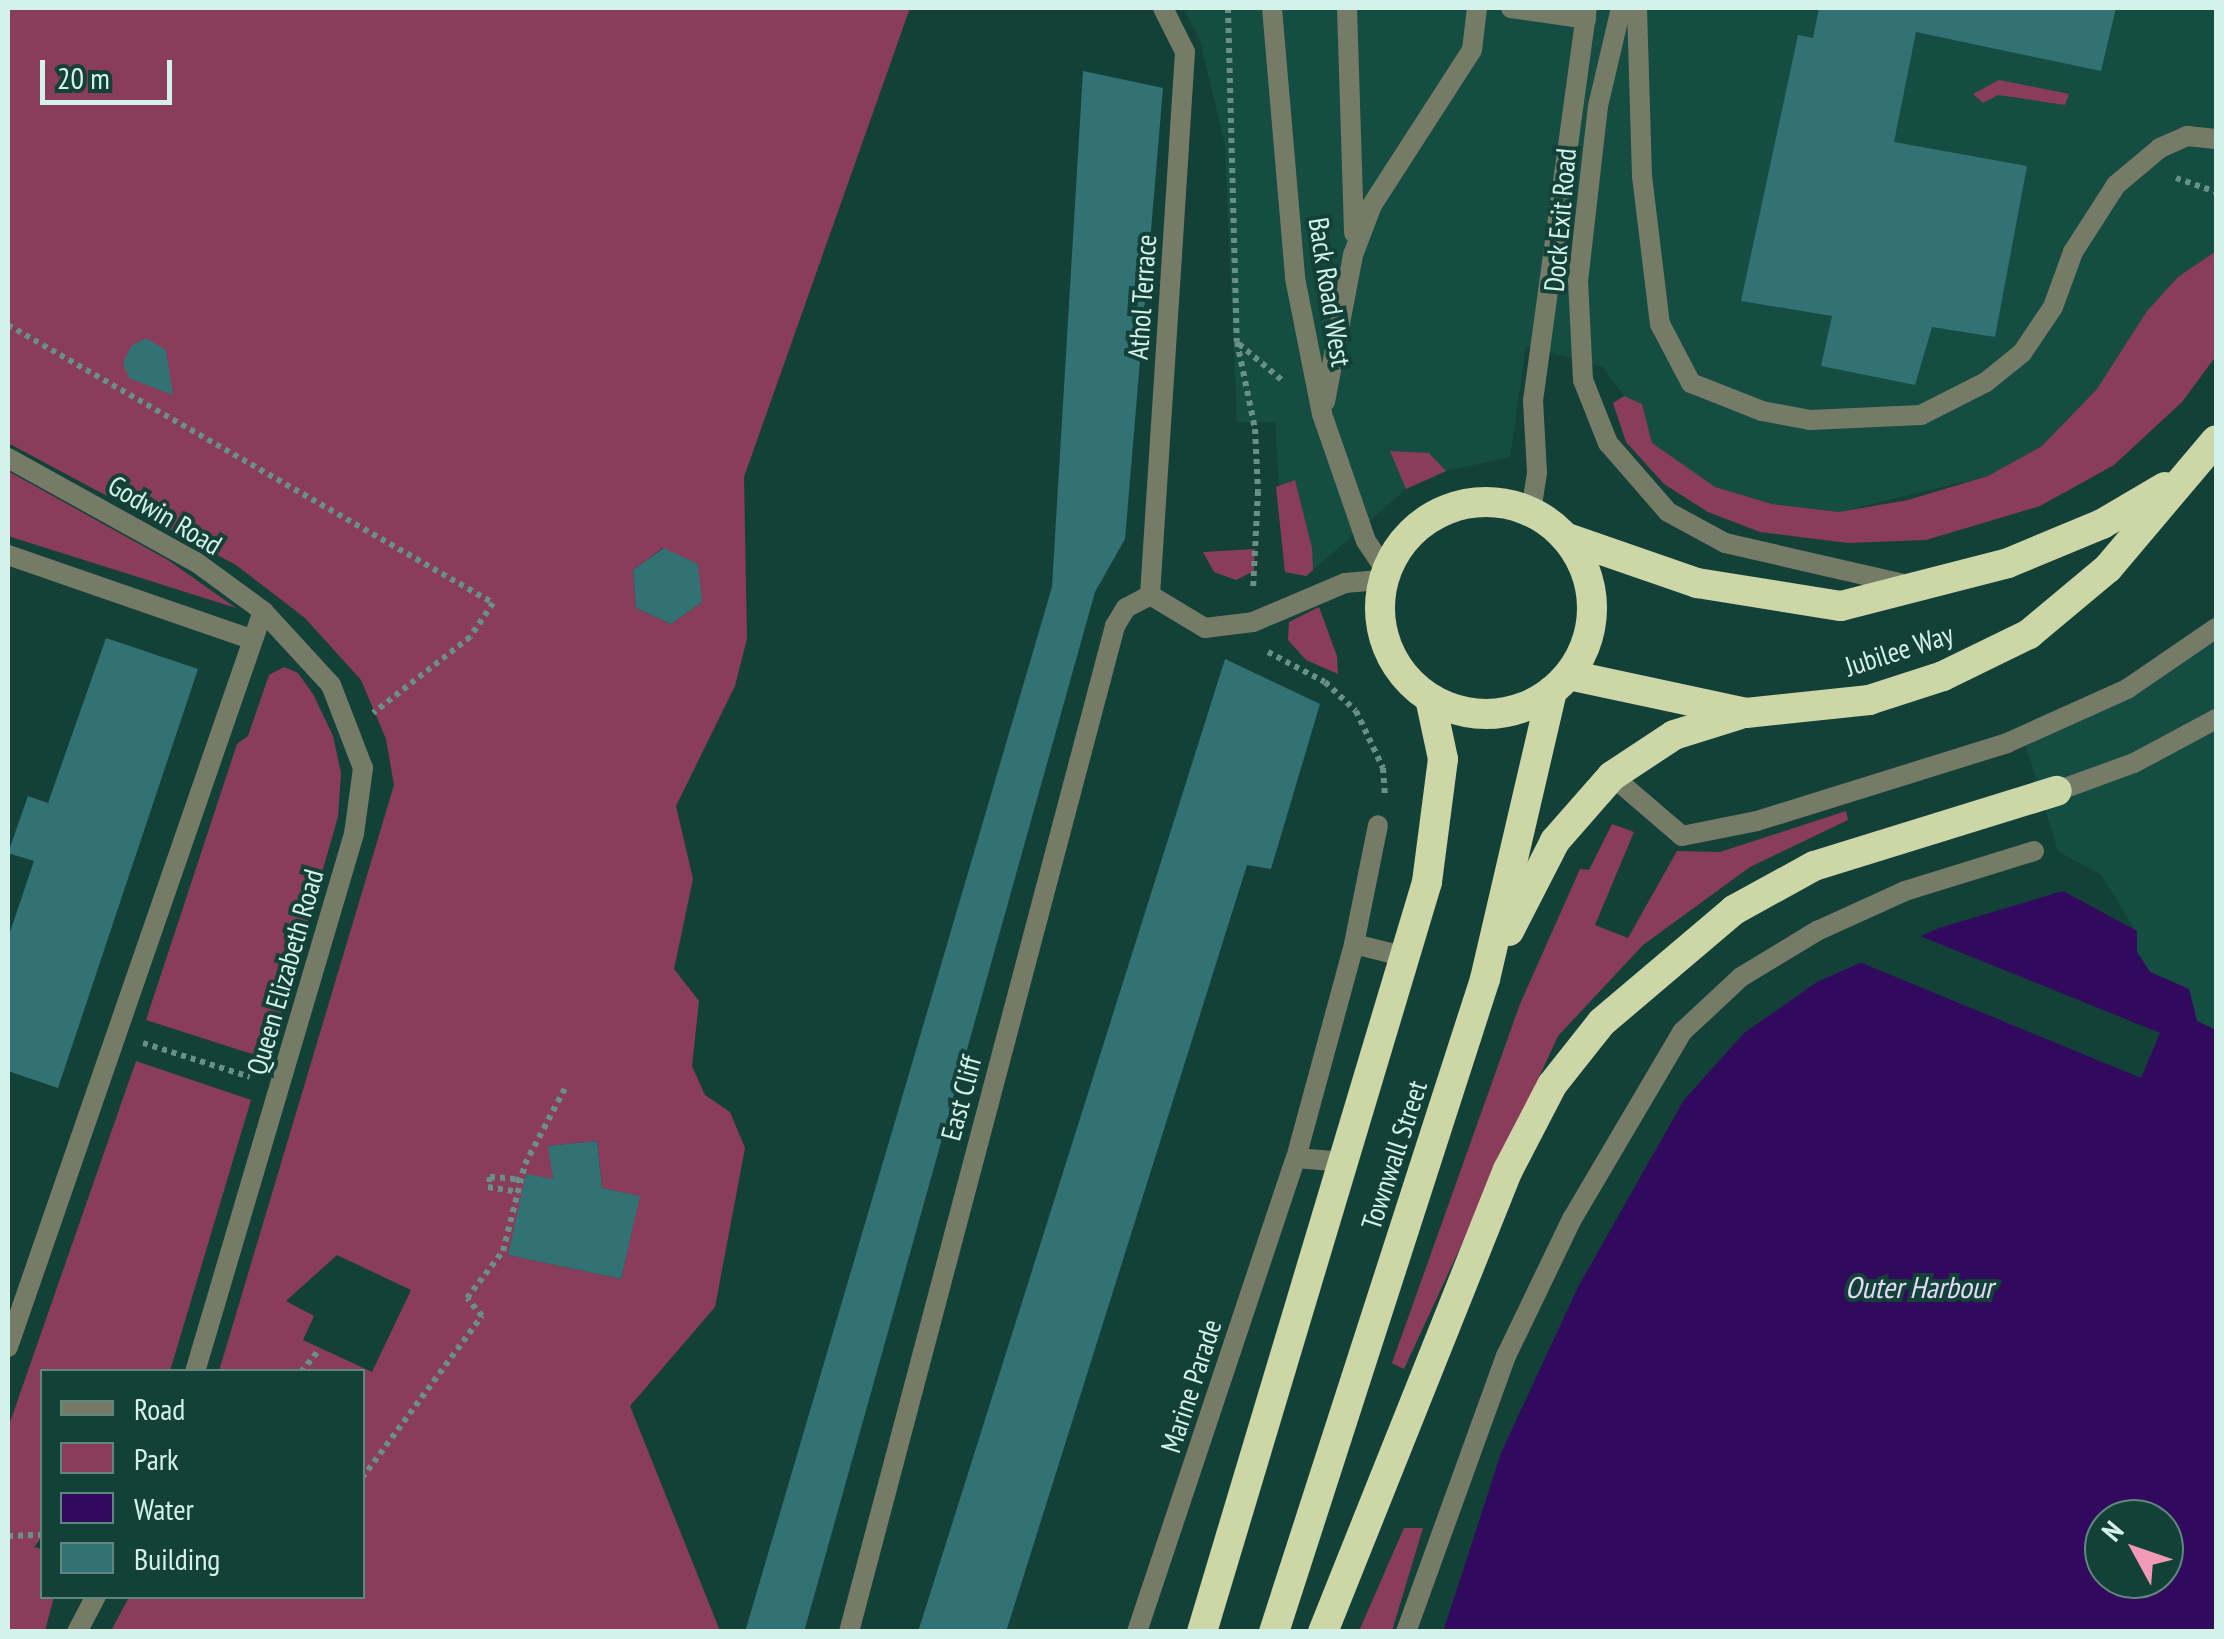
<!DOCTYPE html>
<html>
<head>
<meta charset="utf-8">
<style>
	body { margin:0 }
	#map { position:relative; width:2224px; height:1639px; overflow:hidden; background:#134138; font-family:"PT Sans Narrow",sans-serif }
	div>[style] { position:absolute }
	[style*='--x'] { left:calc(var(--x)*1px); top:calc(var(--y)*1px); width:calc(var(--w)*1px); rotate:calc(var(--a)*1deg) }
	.built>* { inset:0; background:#154d42 }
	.green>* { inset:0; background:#893d5a }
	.water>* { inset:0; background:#310a5d }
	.pier>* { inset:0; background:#134138 }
	.building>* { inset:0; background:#327274 }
	.path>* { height:6px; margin-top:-3px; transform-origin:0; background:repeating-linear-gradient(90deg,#699088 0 5px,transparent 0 10px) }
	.lane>* { height:20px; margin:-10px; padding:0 10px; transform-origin:10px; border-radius:10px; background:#767b67 }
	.street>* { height:20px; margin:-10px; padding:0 10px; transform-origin:10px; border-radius:10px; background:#767b67 }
	.highway>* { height:30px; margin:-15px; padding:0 15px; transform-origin:15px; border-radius:15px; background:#ccd6a6 }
	.highway>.ring { margin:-15px; padding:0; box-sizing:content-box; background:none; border:30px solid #ccd6a6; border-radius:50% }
	.path-bridge>* { height:6px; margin-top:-3px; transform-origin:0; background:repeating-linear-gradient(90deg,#699088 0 5px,transparent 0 10px) }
	span { translate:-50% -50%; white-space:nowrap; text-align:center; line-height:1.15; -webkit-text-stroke:8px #134138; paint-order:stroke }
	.street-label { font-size:28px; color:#d4f1ea }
	.water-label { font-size:30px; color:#e2daf6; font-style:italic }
	.frame { position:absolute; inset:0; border:10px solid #d4f1ea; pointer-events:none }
	.legend { position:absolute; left:40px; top:1369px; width:325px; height:230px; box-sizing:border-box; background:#134138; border:2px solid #60877f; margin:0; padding:12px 18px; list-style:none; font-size:30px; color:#d4f1ea }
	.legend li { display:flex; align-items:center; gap:20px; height:50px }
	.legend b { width:50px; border:2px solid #60877f }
	.north { position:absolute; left:2084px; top:1499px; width:100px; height:100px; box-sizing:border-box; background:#134138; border:2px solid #60877f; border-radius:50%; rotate:310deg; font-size:28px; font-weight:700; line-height:40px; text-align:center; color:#d4f1ea }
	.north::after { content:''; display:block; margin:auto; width:35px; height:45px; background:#f09ab7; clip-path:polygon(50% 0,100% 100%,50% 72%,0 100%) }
	.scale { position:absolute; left:40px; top:60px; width:132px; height:45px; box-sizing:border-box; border:5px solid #d4f1ea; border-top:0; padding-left:12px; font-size:30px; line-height:35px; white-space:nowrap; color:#d4f1ea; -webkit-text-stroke:8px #134138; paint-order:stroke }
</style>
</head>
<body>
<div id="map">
	<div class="built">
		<i style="clip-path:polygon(1183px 8px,2216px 8px,2216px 251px,2178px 277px,2097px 389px,2042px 446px,1988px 476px,1839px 512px,1772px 504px,1715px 487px,1677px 463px,1652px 443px,1642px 405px,1629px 403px,1603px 367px,1526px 346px,1510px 457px,1446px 471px,1406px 489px,1306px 576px,1285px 572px,1275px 422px,1237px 422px,1225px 145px,1200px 40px)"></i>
		<i style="clip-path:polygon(2216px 620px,2216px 1030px,2197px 1021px,2189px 989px,2150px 972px,2137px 952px,2136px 931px,2101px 875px,2058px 851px,2021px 730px,2106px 693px)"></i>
	</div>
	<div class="green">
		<i style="clip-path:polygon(evenodd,8px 8px,910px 8px,744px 477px,747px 639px,735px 686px,676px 806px,693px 879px,674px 969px,699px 1001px,692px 1066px,705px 1095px,730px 1112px,745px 1148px,715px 1307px,630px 1406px,720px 1631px,111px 1631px,129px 1597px,362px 1596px,362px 1372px,219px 1371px,394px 785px,386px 739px,361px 680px,305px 618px,236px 565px,8px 443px,8px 8px,663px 548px,702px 602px,671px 624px,636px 608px,633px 570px,663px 548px,8px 8px,597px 1141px,602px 1188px,639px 1196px,621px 1279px,509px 1255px,553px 1179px,549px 1146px,597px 1141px,8px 8px,337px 1255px,411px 1290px,372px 1372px,303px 1340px,314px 1316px,286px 1301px,337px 1255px)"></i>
		<i style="clip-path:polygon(1999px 80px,2069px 94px,2065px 105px,1998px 95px,1983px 103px,1973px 94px)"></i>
		<i style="clip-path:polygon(2216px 251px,2216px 356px,2182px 402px,2114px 465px,2040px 506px,1926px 540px,1848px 543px,1760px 532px,1708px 512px,1664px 484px,1626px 442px,1613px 403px,1624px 396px,1642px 404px,1652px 443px,1715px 487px,1772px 504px,1839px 512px,1908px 500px,1988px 476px,2042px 446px,2097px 389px,2147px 311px,2178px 277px)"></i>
		<i style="clip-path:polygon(1390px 451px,1429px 453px,1446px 471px,1406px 489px)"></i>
		<i style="clip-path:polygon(8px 471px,168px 560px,236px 608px,8px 536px)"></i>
		<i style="clip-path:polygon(1295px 480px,1312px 548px,1313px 570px,1306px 576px,1285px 572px,1276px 487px)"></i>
		<i style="clip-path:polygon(1255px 549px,1254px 571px,1236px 580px,1214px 572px,1203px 552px)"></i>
		<i style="clip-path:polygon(1319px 607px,1337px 656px,1338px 674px,1306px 660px,1288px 640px,1289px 622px)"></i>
		<i style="clip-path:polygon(284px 667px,298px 673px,313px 694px,333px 736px,341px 773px,338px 817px,268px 1059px,146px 1020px,237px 744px,248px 736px,269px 675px)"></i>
		<i style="clip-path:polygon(1846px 811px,1848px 820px,1750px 867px,1643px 945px,1558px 1036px,1404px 1369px,1392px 1363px,1520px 1004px,1580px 869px,1589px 870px,1612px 824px,1634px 832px,1595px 925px,1628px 938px,1677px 851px,1720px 852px)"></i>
		<i style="clip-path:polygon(136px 1061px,251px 1100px,170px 1371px,42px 1372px,42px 1537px,34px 1547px,42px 1549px,42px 1596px,54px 1597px,45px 1631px,8px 1631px,8px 1428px)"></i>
		<i style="clip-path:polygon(1404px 1528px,1423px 1528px,1392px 1631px,1359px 1631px)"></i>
	</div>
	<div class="water">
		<i style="clip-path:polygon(evenodd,2063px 891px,2137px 931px,2137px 952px,2150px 972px,2189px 989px,2197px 1021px,2216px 1030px,2216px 1631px,1443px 1632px,1501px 1453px,1578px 1287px,1684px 1100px,1744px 1033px,1817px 982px,1939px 928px,2063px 891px,2104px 1519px,2164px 1519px,2164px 1579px,2104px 1579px,2104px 1519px)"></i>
	</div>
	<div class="pier">
		<i style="clip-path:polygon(1920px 936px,2160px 1033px,2141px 1078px,1857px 961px)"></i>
	</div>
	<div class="building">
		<i style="clip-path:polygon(1819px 8px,2116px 8px,2101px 71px,1916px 32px,1894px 142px,2027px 166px,1995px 337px,1932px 327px,1915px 385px,1821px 366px,1832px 316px,1741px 301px,1798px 35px,1813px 38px)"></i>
		<i style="clip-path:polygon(1083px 71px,1163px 88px,1125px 539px,1095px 592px,804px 1632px,745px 1632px,1052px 587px)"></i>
		<i style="clip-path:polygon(146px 338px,166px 350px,173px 395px,129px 378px,123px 363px,131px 346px)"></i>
		<i style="clip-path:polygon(664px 548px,698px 564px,702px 602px,671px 624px,636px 608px,633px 570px)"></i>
		<i style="clip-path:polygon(106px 638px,198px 669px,58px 1088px,8px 1071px,8px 938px,34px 861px,8px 853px,28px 796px,48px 803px)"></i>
		<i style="clip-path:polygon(1225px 659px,1320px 704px,1271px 869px,1247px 865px,1006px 1632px,918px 1632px)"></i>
		<i style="clip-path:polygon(597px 1141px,602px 1188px,640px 1196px,621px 1279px,508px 1255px,526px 1174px,553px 1179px,548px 1146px)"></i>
	</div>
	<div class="path">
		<i style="--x:1228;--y:8;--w:334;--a:88.5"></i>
		<i style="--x:1237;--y:342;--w:89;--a:78.3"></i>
		<i style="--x:1255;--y:429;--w:62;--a:87.2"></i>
		<i style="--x:1258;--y:491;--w:100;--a:92.9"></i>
		<i style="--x:2176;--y:178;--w:42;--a:19.3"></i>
		<i style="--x:8;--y:325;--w:559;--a:29.82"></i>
		<i style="--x:493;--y:603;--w:41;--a:124.1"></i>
		<i style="--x:470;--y:637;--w:123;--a:141.9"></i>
		<i style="--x:1239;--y:344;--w:57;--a:40.1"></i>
		<i style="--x:1268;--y:652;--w:64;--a:27.8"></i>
		<i style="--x:1325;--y:682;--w:42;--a:43.1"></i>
		<i style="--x:1356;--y:711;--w:63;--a:64.7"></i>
		<i style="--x:1383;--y:768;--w:27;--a:86"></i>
		<i style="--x:143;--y:1043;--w:112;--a:17.6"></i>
		<i style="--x:515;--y:1179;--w:25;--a:-175"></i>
		<i style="--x:490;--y:1177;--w:10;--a:101"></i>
		<i style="--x:488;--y:1187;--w:30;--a:9"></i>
		<i style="--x:301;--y:1372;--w:27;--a:-51"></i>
		<i style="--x:362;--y:1478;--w:202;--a:-53.5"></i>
		<i style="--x:482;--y:1316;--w:23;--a:-130"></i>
		<i style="--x:467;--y:1298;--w:59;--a:-52.5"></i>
		<i style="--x:503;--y:1251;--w:90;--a:-75.8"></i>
		<i style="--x:525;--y:1164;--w:86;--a:-62.2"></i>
		<i style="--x:8;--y:1536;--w:34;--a:-2"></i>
	</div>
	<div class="lane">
		<i style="--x:1163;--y:8;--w:49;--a:63.4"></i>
		<i style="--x:1185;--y:52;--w:94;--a:93.7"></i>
		<i style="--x:1272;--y:8;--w:271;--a:85.1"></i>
		<i style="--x:1295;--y:278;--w:139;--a:78.8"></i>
		<i style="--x:1322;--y:414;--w:134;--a:70.9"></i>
		<i style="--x:1366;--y:541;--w:36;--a:56"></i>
		<i style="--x:1347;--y:8;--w:225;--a:88.2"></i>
		<i style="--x:1511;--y:8;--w:76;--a:8.3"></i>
		<i style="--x:1621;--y:8;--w:101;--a:103.2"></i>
		<i style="--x:1598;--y:106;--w:176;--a:96.5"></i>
		<i style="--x:1578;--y:281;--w:99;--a:87.1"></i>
		<i style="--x:1583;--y:380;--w:68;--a:68.4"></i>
		<i style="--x:1608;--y:443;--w:91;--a:49"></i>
		<i style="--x:1668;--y:512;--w:65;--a:28.5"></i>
		<i style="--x:1725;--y:543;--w:189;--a:12.9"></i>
		<i style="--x:1637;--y:8;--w:168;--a:88.3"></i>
		<i style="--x:1642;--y:176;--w:149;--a:83.1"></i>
		<i style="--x:1660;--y:324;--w:67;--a:62.3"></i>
		<i style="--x:1691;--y:383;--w:76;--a:21.5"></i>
		<i style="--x:1762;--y:411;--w:49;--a:10.6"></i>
		<i style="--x:1810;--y:420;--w:111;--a:-2.6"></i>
		<i style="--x:1921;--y:415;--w:73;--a:-26.9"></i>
		<i style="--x:1986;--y:382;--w:46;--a:-38.9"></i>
		<i style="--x:2022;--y:353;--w:55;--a:-56"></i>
		<i style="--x:2053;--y:307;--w:59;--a:-70"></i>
		<i style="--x:2073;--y:252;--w:80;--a:-57.3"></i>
		<i style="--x:2116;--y:185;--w:57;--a:-40.1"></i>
		<i style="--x:2160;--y:148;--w:30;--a:-24"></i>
		<i style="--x:2187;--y:136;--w:29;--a:6"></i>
		<i style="--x:1325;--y:402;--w:150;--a:-79.2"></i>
		<i style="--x:1353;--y:255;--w:53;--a:-69.2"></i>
		<i style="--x:1372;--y:205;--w:184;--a:-57.2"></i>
		<i style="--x:1472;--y:50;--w:42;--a:-83.2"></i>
		<i style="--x:8;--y:458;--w:215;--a:29"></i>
		<i style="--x:196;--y:562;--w:83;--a:36.2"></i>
		<i style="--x:263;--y:611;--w:779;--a:109.11"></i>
		<i style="--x:1531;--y:511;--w:39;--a:-81"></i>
		<i style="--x:1537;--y:472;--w:71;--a:-93.2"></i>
		<i style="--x:1533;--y:401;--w:397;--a:-82.2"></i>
		<i style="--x:8;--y:555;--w:256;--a:19.1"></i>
		<i style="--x:1612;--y:776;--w:92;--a:40.6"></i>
		<i style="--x:1682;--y:836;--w:76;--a:-11.3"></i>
		<i style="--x:1757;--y:821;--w:262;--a:-17.3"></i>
		<i style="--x:2007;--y:743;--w:132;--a:-24.2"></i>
		<i style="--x:2127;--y:689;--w:108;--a:-34.4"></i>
		<i style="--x:2057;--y:791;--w:82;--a:-20"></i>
		<i style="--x:2134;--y:763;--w:93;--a:-28.2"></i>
		<i style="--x:195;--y:1372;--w:561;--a:-73.54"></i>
		<i style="--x:354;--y:834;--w:67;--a:-82.2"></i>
		<i style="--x:363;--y:768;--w:89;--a:-111.1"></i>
		<i style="--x:331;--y:685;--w:100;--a:-132.6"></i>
		<i style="--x:77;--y:1632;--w:41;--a:-62.2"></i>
	</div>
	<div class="street">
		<i style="--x:1150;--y:595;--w:450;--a:-86.3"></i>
		<i style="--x:1150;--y:595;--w:64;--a:31"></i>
		<i style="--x:1205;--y:628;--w:48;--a:-7.1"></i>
		<i style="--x:1253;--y:622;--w:100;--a:-23"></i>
		<i style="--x:1345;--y:583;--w:38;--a:-5"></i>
		<i style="--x:1354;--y:944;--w:54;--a:14"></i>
		<i style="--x:1296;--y:1158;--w:49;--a:4.7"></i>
		<i style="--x:849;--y:1632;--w:1041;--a:-75.19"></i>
		<i style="--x:1115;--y:626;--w:21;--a:-59"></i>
		<i style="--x:1126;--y:608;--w:27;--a:-28"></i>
		<i style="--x:1137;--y:1632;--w:500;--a:-71.5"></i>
		<i style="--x:1296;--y:1158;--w:222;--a:-74.8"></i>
		<i style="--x:1354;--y:944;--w:121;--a:-78.6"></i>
		<i style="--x:1406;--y:1632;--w:294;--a:-70.1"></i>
		<i style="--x:1506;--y:1356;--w:152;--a:-64.3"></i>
		<i style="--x:1572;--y:1219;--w:217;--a:-59.5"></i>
		<i style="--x:1682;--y:1032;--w:81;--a:-43"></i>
		<i style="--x:1741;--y:977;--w:89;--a:-31.2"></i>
		<i style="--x:1817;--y:931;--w:97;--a:-24.4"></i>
		<i style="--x:1905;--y:891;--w:135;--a:-17.2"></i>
	</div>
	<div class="highway">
		<i class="ring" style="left:1380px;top:502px;width:182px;height:182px"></i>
		<i style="--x:1567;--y:538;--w:138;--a:19.1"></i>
		<i style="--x:1697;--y:583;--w:146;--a:9.1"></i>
		<i style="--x:1841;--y:606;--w:172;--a:-14.4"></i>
		<i style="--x:2008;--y:563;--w:102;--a:-22.5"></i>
		<i style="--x:2102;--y:524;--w:73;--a:-30.4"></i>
		<i style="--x:1569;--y:675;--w:181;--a:12.1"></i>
		<i style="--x:1746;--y:713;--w:124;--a:-6"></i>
		<i style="--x:1869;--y:700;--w:78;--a:-18"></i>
		<i style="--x:1943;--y:676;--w:96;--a:-26"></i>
		<i style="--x:2029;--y:634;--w:103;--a:-39.9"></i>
		<i style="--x:2108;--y:568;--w:167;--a:-49.8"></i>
		<i style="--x:1509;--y:931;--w:101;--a:-62.9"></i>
		<i style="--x:1555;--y:841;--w:86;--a:-48.8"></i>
		<i style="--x:1612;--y:776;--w:74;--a:-33.5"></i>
		<i style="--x:1674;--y:735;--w:67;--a:-17.4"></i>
		<i style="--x:1202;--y:1632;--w:783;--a:-73.3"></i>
		<i style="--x:1427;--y:882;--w:124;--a:-82.6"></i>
		<i style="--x:1443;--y:759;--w:62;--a:-102"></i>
		<i style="--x:1274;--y:1632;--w:686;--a:-72.09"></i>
		<i style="--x:1485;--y:979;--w:296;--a:-76.9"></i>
		<i style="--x:1323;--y:1632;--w:498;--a:-68.2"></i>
		<i style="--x:1508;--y:1170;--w:96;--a:-62.6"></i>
		<i style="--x:1552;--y:1085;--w:80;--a:-51.6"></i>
		<i style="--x:1602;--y:1022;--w:173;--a:-40.3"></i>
		<i style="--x:1734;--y:910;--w:91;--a:-28.8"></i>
		<i style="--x:1814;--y:866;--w:254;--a:-17.2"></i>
	</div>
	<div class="path-bridge">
		<i style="--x:515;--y:1179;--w:9;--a:18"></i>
	</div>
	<div class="street-label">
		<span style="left:1560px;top:220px;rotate:-85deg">Dock Exit Road</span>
		<span style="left:1330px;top:292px;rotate:81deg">Back Road West</span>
		<span style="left:1142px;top:297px;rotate:-86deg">Athol Terrace</span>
		<span style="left:165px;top:515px;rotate:31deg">Godwin Road</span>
		<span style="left:1899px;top:650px;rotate:-18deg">Jubilee Way</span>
		<span style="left:285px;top:972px;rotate:-74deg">Queen Elizabeth Road</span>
		<span style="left:961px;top:1098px;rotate:-75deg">East Cliff</span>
		<span style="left:1394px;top:1155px;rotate:-72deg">Townwall Street</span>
		<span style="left:1191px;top:1386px;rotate:-72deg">Marine Parade</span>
	</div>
	<div class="water-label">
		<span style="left:1919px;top:1287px">Outer Harbour</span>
	</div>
	<div class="frame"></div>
	<ul class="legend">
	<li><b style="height:12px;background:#767b67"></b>Road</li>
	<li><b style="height:28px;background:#893d5a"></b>Park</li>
	<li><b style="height:28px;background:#310a5d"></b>Water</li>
	<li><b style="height:28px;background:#327274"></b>Building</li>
	</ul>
	<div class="north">N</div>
	<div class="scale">20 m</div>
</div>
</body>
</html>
